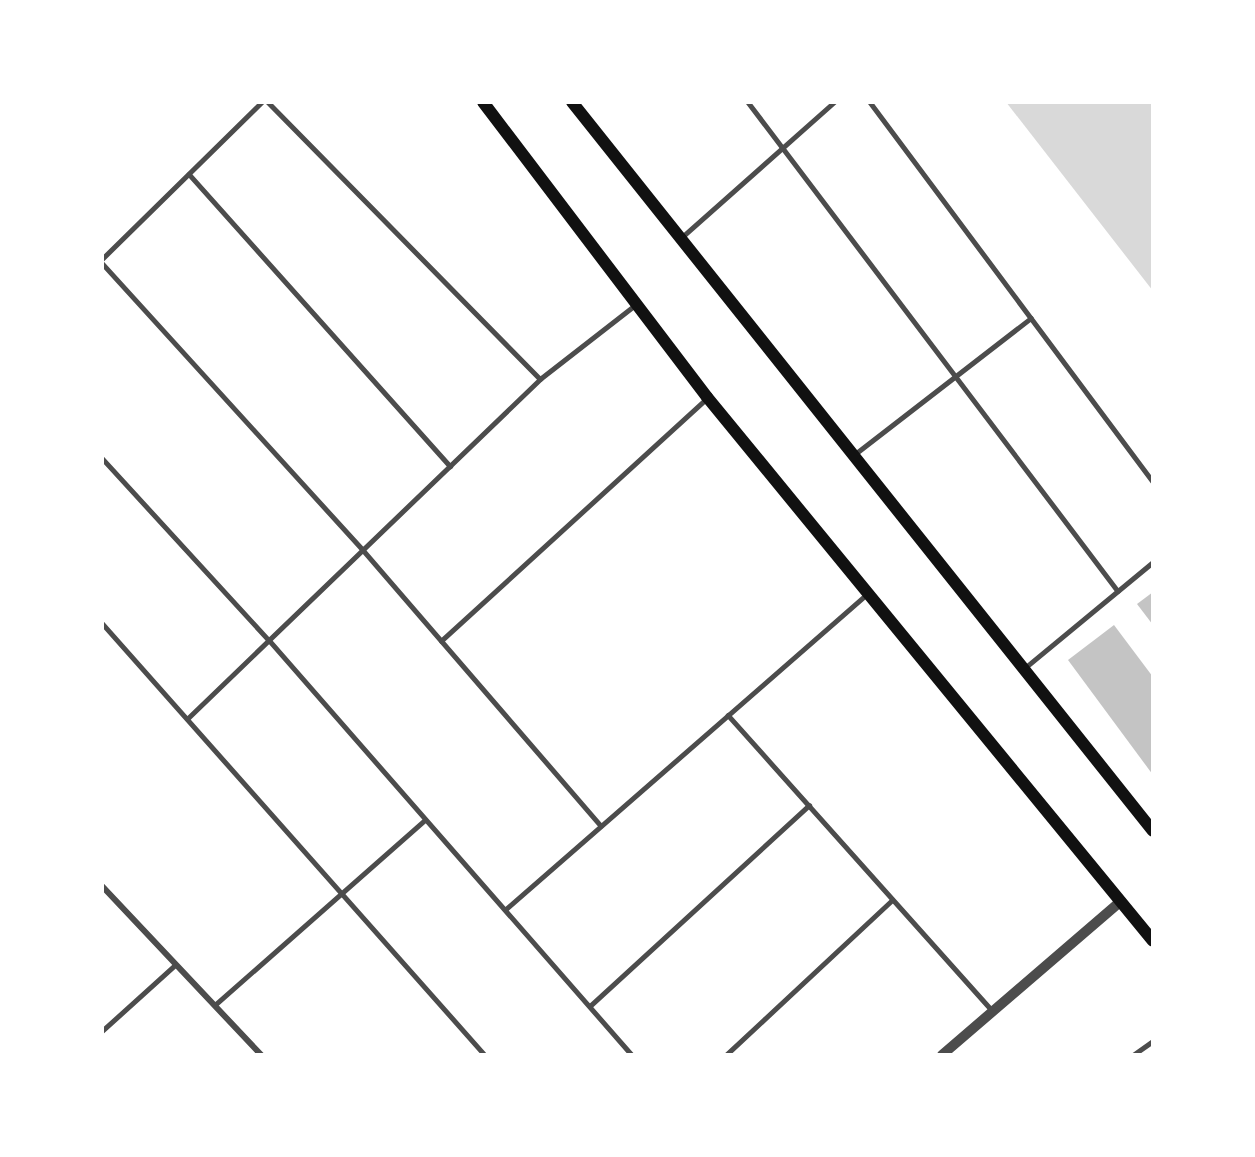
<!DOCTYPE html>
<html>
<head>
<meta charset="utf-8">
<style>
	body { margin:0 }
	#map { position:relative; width:1255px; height:1157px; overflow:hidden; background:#fff; font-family:Montserrat,sans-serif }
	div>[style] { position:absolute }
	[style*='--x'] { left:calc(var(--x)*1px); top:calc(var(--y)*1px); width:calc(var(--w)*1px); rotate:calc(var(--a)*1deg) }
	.water>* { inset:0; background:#d9d9d9 }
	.building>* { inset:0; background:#c4c4c4 }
	.service>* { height:4.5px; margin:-2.25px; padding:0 2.25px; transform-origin:2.25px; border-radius:2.25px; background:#4c4c4c }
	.minor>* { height:6px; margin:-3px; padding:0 3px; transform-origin:3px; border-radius:3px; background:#4c4c4c }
	.tertiary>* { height:10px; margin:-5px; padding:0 5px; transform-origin:5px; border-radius:5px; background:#4c4c4c }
	.secondary>* { height:12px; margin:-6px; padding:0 6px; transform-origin:6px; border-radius:6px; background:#111 }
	span { translate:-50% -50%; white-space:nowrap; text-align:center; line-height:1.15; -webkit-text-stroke:5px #fff; paint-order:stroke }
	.frame { position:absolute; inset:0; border:104px solid #fff; pointer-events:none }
</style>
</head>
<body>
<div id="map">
	<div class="water">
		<i style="clip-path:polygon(1006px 102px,1153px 102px,1153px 291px)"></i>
	</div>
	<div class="building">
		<i style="clip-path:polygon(1153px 592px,1153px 625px,1137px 604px)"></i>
		<i style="clip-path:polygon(1114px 625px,1153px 677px,1153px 775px,1068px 660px)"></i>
	</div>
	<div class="service">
		<i style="--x:268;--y:102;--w:388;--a:45.5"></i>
		<i style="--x:748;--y:102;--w:613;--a:52.89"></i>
		<i style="--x:870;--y:102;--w:473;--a:53.3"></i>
		<i style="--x:189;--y:174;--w:392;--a:48.2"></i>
		<i style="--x:681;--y:238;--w:205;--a:-41.6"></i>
		<i style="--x:102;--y:259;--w:224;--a:-44.5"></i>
		<i style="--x:102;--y:263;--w:388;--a:47.7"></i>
		<i style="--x:363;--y:550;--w:364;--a:49.2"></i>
		<i style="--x:855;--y:454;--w:222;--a:-37.7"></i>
		<i style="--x:102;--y:458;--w:247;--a:47.5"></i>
		<i style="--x:269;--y:640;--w:551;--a:48.82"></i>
		<i style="--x:102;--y:623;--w:577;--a:48.44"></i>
		<i style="--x:441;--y:641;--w:360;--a:-42.4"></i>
		<i style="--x:1026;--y:667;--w:165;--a:-39.6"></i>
		<i style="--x:728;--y:715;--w:397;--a:48.2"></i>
		<i style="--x:188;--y:718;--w:489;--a:-43.9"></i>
		<i style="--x:540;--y:379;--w:120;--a:-37.9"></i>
		<i style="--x:506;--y:909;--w:479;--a:-41.1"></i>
		<i style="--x:216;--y:1004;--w:278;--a:-41.4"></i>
		<i style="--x:590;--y:1006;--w:297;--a:-42.5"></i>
		<i style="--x:102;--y:1031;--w:98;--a:-42.1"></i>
		<i style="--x:726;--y:1055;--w:227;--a:-43"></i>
		<i style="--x:1133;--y:1055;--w:24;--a:-35"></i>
	</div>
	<div class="minor">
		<i style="--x:102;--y:886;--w:232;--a:46.7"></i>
	</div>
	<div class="tertiary">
		<i style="--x:942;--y:1055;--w:236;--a:-40.7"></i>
	</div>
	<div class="secondary">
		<i style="--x:483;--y:102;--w:370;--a:52.8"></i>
		<i style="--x:707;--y:397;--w:703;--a:50.65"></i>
		<i style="--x:572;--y:102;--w:932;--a:51.45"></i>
	</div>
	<div class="frame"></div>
</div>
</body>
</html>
